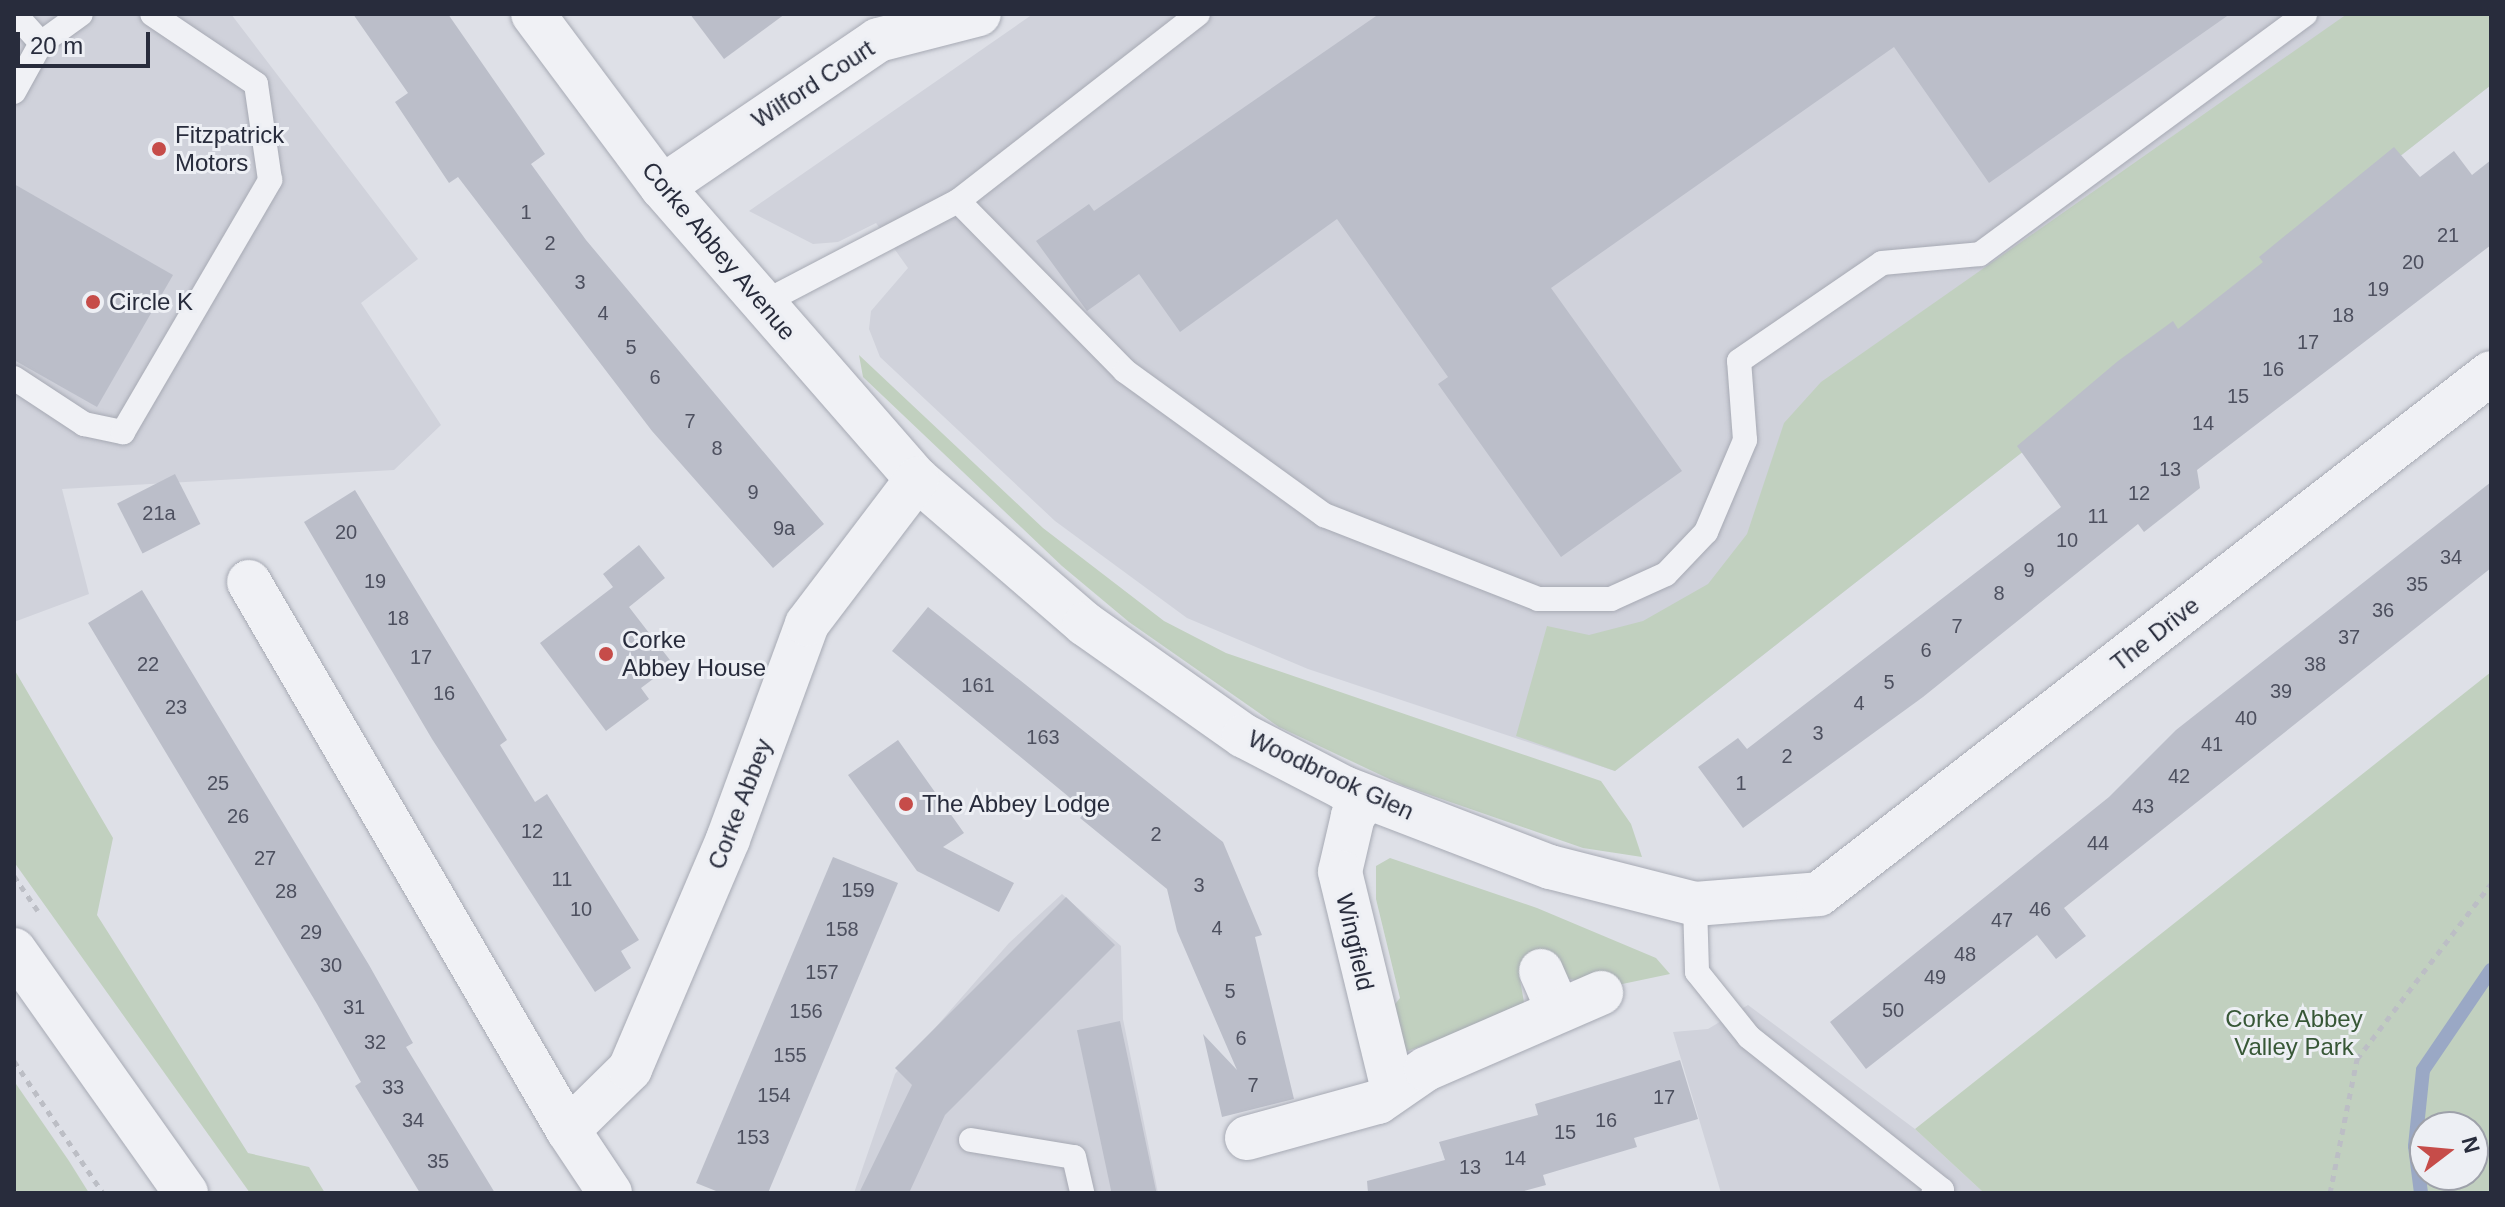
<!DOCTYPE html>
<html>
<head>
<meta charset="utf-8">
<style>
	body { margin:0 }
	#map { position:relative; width:2505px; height:1207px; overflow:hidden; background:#dee0e7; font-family:Arial,sans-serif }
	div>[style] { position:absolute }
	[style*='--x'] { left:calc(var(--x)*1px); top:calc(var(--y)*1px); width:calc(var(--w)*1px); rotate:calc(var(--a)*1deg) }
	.built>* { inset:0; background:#d0d2db }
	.green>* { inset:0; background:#c1d0bf }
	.stream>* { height:14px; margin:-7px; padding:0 7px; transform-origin:7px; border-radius:7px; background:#9aa8c5 }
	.building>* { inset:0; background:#bbbec9; transform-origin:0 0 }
	.path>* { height:5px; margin-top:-2.5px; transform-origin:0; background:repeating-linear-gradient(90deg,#bcbec5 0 6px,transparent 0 12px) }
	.roads { filter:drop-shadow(0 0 2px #a7aab4) drop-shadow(0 0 2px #a7aab4) }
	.lane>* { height:24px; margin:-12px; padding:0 12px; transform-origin:12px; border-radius:12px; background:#f0f1f5 }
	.street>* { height:44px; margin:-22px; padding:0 22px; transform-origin:22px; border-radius:22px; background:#f0f1f5 }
	.dots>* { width:22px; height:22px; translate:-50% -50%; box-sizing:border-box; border:4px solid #edeff4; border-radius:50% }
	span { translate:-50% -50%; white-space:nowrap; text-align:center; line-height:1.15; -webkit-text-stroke:6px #edeff4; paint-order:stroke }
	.number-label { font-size:20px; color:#4d505f }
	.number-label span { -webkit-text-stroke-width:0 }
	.street-label { font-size:24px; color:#282c3c }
	.poi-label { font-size:24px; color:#282c3c }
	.left { translate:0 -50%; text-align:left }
	.park-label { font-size:24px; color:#375736 }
	.frame { position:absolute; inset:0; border:16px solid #282c3c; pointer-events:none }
	.north { position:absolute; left:2409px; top:1111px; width:80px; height:80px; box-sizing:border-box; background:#edeff4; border:2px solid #9ea1aa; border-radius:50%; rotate:74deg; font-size:22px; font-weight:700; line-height:32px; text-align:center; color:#282c3c }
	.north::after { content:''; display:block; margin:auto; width:28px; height:36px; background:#c64c49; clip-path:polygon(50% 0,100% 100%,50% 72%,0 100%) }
	.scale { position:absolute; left:16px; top:32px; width:134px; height:36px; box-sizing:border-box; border:4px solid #282c3c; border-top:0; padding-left:10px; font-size:24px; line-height:28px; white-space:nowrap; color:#282c3c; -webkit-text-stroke:6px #edeff4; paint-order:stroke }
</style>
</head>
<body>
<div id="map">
	<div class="built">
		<i style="clip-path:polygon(14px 14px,231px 14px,418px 259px,361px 303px,441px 425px,394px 470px,62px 489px,89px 594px,14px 622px)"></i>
		<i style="clip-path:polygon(1033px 14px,2491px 14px,2491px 85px,1615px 771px,1308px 669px,1187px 618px,1055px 521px,880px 357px,869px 329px,871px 311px,908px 268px,876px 223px,838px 242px,813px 244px,749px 211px)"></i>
		<i style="clip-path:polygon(1062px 894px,1121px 946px,1123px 1019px,1158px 1193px,854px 1193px,895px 1074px,1009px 943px)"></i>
		<i style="clip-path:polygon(1748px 1005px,1915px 1129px,1984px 1193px,1721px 1193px,1673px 1032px,1708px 1029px)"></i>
	</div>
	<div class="green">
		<i style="clip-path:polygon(2347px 14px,2491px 14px,2491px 85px,1615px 771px,1516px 736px,1547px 626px,1589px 635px,1643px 621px,1708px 584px,1747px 534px,1784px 423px,1821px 382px)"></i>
		<i style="clip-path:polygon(859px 355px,1043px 528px,1164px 621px,1226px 653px,1601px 781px,1631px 824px,1642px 857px,1583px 848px,1404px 786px,1279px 727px,1129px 622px,1062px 566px,863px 377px)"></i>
		<i style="clip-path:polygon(14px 669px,113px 838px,97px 915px,248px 1153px,309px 1167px,325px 1193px,250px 1193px,14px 862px)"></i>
		<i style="clip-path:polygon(evenodd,2491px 672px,2491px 1193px,1984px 1193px,1915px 1129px,2491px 672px,2473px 1127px,2473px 1175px,2425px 1175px,2425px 1127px,2473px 1127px)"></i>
		<i style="clip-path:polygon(1390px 858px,1537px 908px,1656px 958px,1670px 974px,1608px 987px,1565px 978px,1550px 960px,1519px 974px,1525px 1008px,1405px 1052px,1387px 1014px,1400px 998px,1376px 899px,1376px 866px)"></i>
		<i style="clip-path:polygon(14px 1081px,69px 1161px,89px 1193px,14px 1193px)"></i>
	</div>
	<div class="stream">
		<i style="--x:2421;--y:1193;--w:47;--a:-97.3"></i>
		<i style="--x:2415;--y:1146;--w:76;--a:-84"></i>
		<i style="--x:2423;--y:1070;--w:121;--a:-55.8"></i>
	</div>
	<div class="building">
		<i style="clip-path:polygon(353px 14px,448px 14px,545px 154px,531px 164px,586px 240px,824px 524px,773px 568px,652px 431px,458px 177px,449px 183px,395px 102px,408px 93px)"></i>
		<i style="clip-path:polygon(690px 14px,785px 14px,724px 59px)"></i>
		<i style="clip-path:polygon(1379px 14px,2230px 14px,1989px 183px,1894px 47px,1551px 288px,1682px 471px,1561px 557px,1438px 384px,1448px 377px,1337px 219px,1180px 332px,1139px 274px,1087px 311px,1036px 241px,1089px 204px,1094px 211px)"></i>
		<i style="clip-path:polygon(2394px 147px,2420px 177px,2454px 151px,2472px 175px,2491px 160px,2491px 245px,2197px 470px,2200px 488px,2144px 532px,2138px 524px,1923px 697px,1743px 828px,1698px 767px,1738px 738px,1747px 749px,2061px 507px,2017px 446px,2118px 361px,2173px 321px,2178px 329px,2263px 262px,2259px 257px)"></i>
		<i style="clip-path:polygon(14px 184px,173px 275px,97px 407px,14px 360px)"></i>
		<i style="left:175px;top:474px;width:56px;height:65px;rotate:63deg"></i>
		<i style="clip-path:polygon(2491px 482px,2491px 568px,2064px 908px,2086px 936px,2056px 959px,2037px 935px,1866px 1069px,1830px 1022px,2109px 797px,2176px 730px)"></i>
		<i style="clip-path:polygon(355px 490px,507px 740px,500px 745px,535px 802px,547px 794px,639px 940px,621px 951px,631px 968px,595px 992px,432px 739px,304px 522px)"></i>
		<i style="clip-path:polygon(639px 545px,665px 578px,629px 607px,673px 664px,641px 688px,649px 699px,606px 731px,540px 643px,613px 587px,603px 574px)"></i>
		<i style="clip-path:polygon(142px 590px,369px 965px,413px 1043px,406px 1047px,495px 1193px,420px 1193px,355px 1086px,361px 1082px,317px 1004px,88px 623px)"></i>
		<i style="clip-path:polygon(928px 607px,1223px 842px,1262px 935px,1255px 937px,1294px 1099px,1222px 1117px,1203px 1034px,1237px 1070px,1177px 931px,1167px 889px,1080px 818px,1086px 811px,892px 651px)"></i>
		<i style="clip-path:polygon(898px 740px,964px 833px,943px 847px,1014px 883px,999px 912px,917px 871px,848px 775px)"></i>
		<i style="clip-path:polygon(833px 857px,898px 883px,768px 1193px,721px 1193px,696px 1183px)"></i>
		<i style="clip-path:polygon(1066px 897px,1115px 945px,945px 1115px,909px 1193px,859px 1193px,912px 1085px,895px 1068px)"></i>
		<i style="left:1120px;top:1021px;width:176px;height:44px;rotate:78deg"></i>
		<i style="clip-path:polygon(1680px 1060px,1698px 1119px,1634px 1138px,1637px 1147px,1543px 1175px,1546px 1185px,1517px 1193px,1368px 1193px,1367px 1181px,1445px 1160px,1439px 1142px,1538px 1115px,1535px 1104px)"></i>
	</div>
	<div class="path">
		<i style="--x:14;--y:876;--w:42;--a:55.6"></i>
		<i style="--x:14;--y:1061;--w:159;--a:56"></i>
		<i style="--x:2330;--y:1193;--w:137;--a:-78.6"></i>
		<i style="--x:2357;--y:1059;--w:220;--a:-52.6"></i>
	</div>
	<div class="roads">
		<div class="lane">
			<i style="--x:41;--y:43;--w:49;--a:-35.9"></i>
			<i style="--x:14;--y:92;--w:56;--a:-61.1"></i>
			<i style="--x:41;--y:43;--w:39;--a:-132"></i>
			<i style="--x:958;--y:201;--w:238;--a:45.5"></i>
			<i style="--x:1125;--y:371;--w:246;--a:35.9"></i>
			<i style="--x:1324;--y:515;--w:230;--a:21.4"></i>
			<i style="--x:1538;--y:599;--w:73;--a:0"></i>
			<i style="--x:1611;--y:599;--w:60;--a:-24.4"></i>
			<i style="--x:1666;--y:574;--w:58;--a:-46.4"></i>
			<i style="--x:1706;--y:532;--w:100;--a:-67"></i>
			<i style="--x:1745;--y:440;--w:79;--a:-94.3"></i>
			<i style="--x:1739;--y:361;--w:173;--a:-34.4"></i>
			<i style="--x:1882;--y:263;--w:98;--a:-5.2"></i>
			<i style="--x:1980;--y:254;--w:404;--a:-36.4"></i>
			<i style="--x:761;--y:304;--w:222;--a:-27.6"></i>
			<i style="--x:958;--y:201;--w:304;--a:-37.9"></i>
			<i style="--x:14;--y:378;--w:84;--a:33.3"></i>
			<i style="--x:84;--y:424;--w:40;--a:12"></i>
			<i style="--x:123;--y:432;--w:292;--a:-59.7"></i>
			<i style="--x:270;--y:180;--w:97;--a:-98.3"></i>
			<i style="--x:256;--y:84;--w:125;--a:-146.1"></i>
			<i style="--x:1695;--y:904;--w:68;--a:88.3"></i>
			<i style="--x:1697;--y:972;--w:83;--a:51.3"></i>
			<i style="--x:1749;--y:1037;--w:246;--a:38.4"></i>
			<i style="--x:1942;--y:1190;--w:9;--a:162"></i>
			<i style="--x:971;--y:1140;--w:104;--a:9.4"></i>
			<i style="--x:1074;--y:1157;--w:37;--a:77"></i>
		</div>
		<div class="street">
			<i style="--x:533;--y:14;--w:216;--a:53.3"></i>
			<i style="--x:662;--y:187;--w:388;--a:48.9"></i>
			<i style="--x:917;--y:479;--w:222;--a:40.8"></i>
			<i style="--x:1085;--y:624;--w:194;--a:35.2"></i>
			<i style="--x:1244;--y:736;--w:113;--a:27.5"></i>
			<i style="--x:1344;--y:788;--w:221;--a:21"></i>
			<i style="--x:1550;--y:867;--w:150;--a:14.3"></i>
			<i style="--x:1695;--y:904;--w:124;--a:-4.6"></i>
			<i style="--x:1819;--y:894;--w:850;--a:-37.79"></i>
			<i style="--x:662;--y:187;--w:261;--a:-34.2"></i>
			<i style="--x:878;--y:40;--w:104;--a:-14.4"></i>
			<i style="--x:249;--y:582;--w:634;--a:59.8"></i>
			<i style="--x:1367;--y:798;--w:23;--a:128"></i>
			<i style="--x:1353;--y:816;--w:57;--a:103.1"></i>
			<i style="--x:1340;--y:872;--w:223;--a:76.3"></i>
			<i style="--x:14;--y:950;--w:298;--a:54.7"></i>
			<i style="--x:1541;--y:971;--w:43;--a:66.4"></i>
			<i style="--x:1247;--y:1138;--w:136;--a:-15.4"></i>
			<i style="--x:1378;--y:1102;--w:58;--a:-34.5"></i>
			<i style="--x:1426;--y:1069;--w:191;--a:-23.5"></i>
			<i style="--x:610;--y:1193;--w:76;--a:-123.7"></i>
			<i style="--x:568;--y:1130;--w:87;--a:-44.5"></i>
			<i style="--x:630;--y:1069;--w:250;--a:-66.9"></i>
			<i style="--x:728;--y:839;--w:229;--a:-69.8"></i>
			<i style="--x:807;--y:624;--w:182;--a:-52.8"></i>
		</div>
	</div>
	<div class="dots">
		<i style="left:159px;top:149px;background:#c64c49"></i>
		<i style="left:93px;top:302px;background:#c64c49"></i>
		<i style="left:606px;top:654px;background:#c64c49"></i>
		<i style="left:906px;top:804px;background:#c64c49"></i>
	</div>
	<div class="number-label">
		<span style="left:526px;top:212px">1</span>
		<span style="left:2448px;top:235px">21</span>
		<span style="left:550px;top:243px">2</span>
		<span style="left:2413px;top:262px">20</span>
		<span style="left:580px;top:282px">3</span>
		<span style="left:2378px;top:289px">19</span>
		<span style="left:603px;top:313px">4</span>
		<span style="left:2343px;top:315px">18</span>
		<span style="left:2308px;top:342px">17</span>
		<span style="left:631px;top:347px">5</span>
		<span style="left:2273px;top:369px">16</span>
		<span style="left:655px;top:377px">6</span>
		<span style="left:2238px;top:396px">15</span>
		<span style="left:690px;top:421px">7</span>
		<span style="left:2203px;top:423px">14</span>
		<span style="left:717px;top:448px">8</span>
		<span style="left:2170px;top:469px">13</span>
		<span style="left:753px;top:492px">9</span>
		<span style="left:2139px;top:493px">12</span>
		<span style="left:159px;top:513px">21a</span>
		<span style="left:2098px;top:516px">11</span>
		<span style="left:784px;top:528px">9a</span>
		<span style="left:346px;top:532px">20</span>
		<span style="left:2067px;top:540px">10</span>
		<span style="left:2451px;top:557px">34</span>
		<span style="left:2029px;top:570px">9</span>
		<span style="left:375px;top:581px">19</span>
		<span style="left:2417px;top:584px">35</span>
		<span style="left:1999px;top:593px">8</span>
		<span style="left:2383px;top:610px">36</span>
		<span style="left:398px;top:618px">18</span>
		<span style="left:1957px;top:626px">7</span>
		<span style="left:2349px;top:637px">37</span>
		<span style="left:1926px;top:650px">6</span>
		<span style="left:421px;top:657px">17</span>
		<span style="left:148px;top:664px">22</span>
		<span style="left:2315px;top:664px">38</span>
		<span style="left:1889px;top:682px">5</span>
		<span style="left:978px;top:685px">161</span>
		<span style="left:2281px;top:691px">39</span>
		<span style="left:444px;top:693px">16</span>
		<span style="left:1859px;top:703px">4</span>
		<span style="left:176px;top:707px">23</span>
		<span style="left:2246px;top:718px">40</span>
		<span style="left:1818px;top:733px">3</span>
		<span style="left:1043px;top:737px">163</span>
		<span style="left:2212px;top:744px">41</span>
		<span style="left:1787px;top:756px">2</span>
		<span style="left:2179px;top:776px">42</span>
		<span style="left:218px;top:783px">25</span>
		<span style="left:1741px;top:783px">1</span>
		<span style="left:2143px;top:806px">43</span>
		<span style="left:238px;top:816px">26</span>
		<span style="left:532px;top:831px">12</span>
		<span style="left:1156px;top:834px">2</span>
		<span style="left:2098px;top:843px">44</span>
		<span style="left:265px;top:858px">27</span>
		<span style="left:562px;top:879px">11</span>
		<span style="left:1199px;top:885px">3</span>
		<span style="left:858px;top:890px">159</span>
		<span style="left:286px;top:891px">28</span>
		<span style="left:581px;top:909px">10</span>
		<span style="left:2040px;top:909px">46</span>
		<span style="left:2002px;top:920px">47</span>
		<span style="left:1217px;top:928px">4</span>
		<span style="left:842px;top:929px">158</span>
		<span style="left:311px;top:932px">29</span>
		<span style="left:1965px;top:954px">48</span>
		<span style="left:331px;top:965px">30</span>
		<span style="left:822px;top:972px">157</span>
		<span style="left:1935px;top:977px">49</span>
		<span style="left:1230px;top:991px">5</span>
		<span style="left:354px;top:1007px">31</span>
		<span style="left:1893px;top:1010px">50</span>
		<span style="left:806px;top:1011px">156</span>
		<span style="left:1241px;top:1038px">6</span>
		<span style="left:375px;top:1042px">32</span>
		<span style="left:790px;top:1055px">155</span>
		<span style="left:1253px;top:1085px">7</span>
		<span style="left:393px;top:1087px">33</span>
		<span style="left:774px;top:1095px">154</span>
		<span style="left:1664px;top:1097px">17</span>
		<span style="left:413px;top:1120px">34</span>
		<span style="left:1606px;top:1120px">16</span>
		<span style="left:1565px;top:1132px">15</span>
		<span style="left:753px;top:1137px">153</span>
		<span style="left:1515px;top:1158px">14</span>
		<span style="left:438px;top:1161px">35</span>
		<span style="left:1470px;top:1167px">13</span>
	</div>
	<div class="street-label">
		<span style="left:813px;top:84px;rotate:-33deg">Wilford Court</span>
		<span style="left:719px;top:251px;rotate:50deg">Corke Abbey Avenue</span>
		<span style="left:2155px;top:634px;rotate:-38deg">The Drive</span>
		<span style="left:1331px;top:775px;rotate:25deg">Woodbrook Glen</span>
		<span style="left:740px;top:804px;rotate:-69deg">Corke Abbey</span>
		<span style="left:1355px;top:942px;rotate:77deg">Wingfield</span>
	</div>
	<div class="poi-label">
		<span class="left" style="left:175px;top:149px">Fitzpatrick<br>Motors</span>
		<span class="left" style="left:109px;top:302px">Circle K</span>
		<span class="left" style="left:622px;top:654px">Corke<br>Abbey House</span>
		<span class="left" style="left:922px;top:804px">The Abbey Lodge</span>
	</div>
	<div class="park-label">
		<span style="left:2294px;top:1033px">Corke Abbey<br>Valley Park</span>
	</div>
	<div class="frame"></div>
	<div class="north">N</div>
	<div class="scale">20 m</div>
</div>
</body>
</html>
